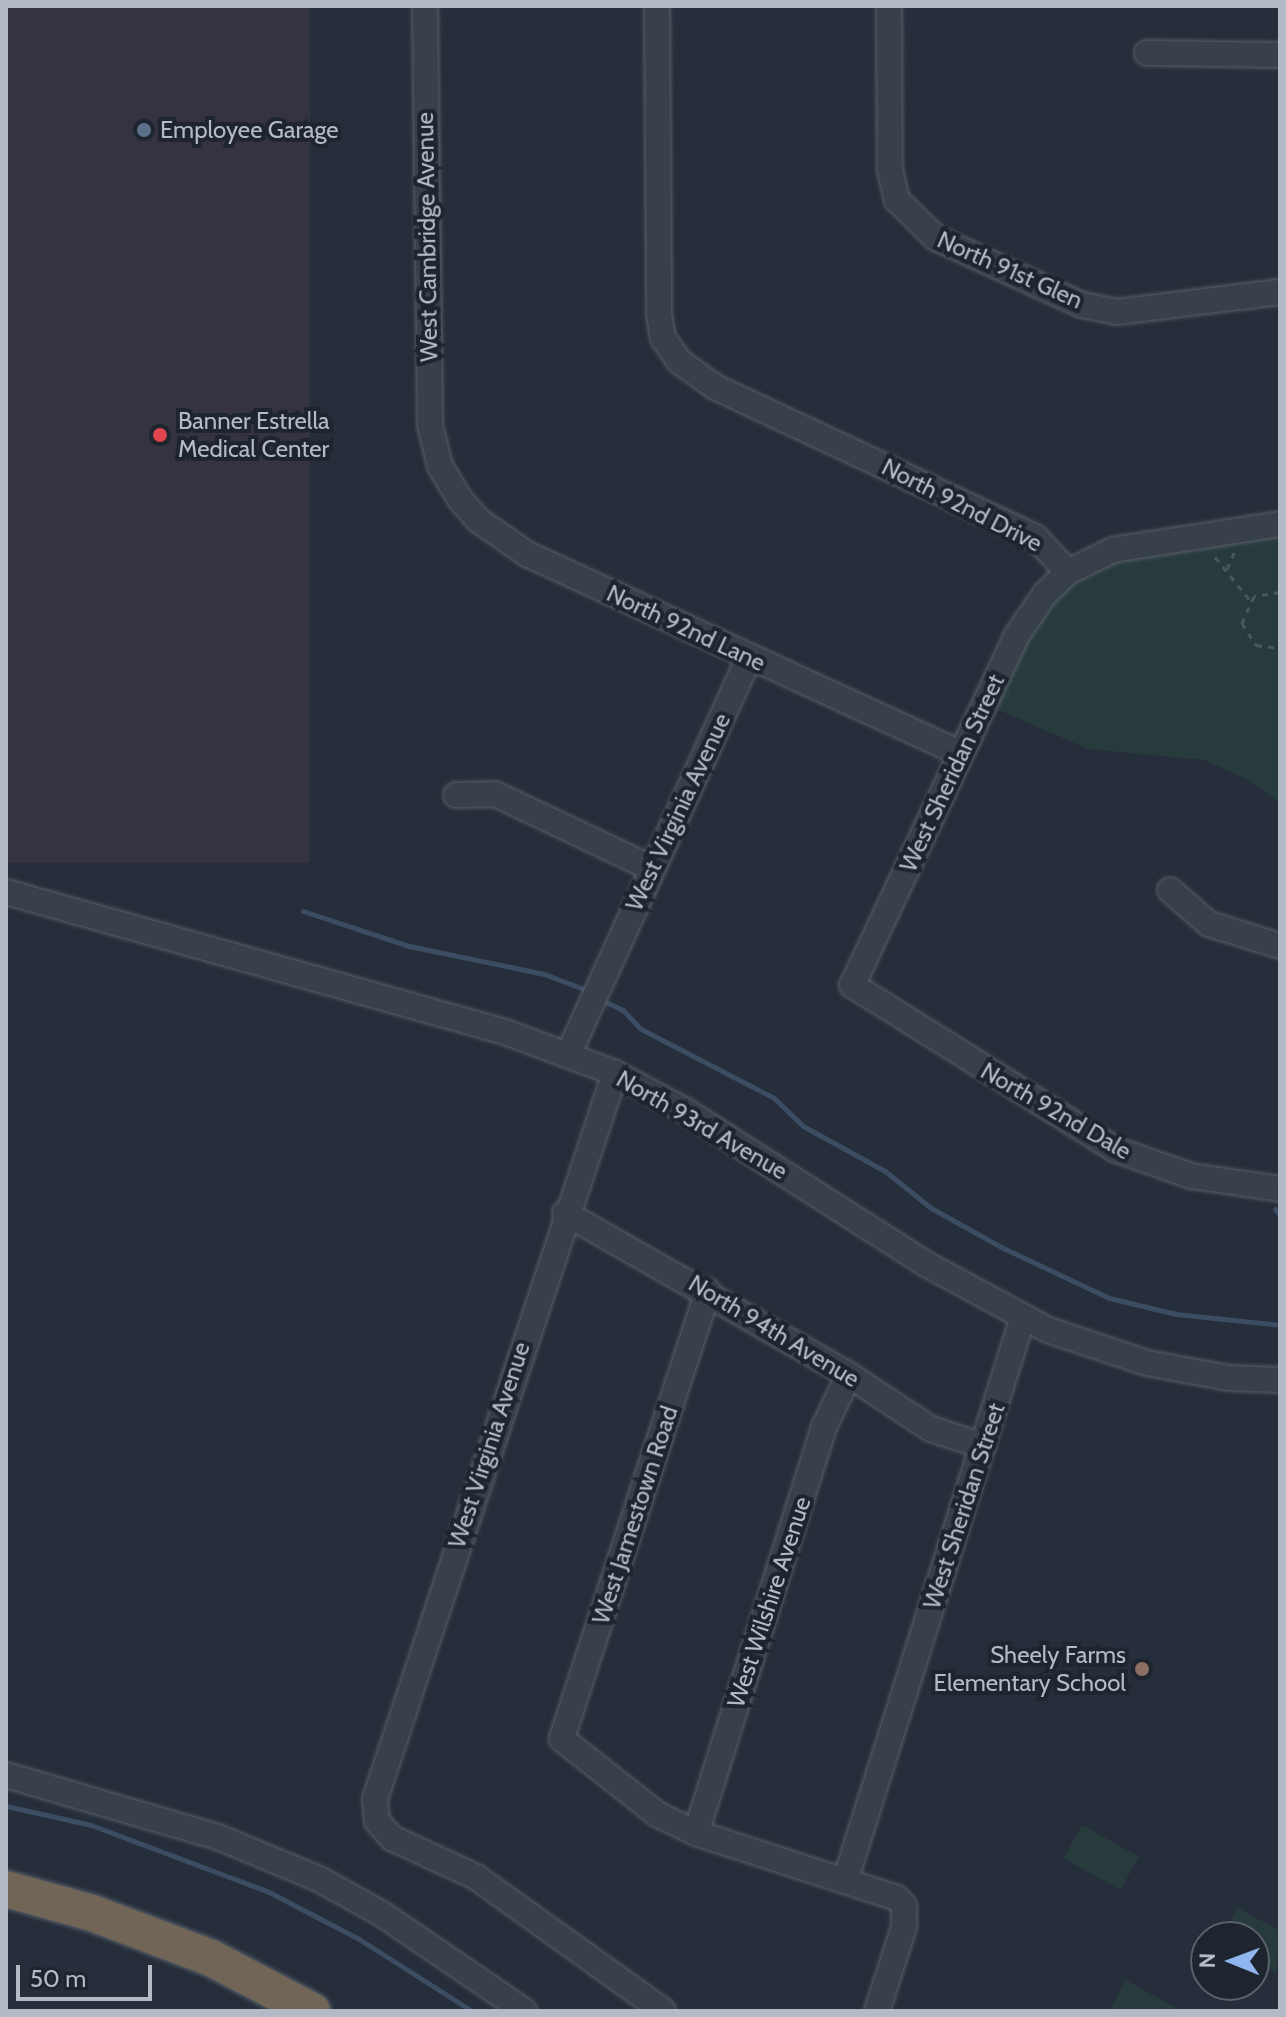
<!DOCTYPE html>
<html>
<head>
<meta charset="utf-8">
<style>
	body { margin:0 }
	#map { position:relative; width:1286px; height:2017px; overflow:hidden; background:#252e3a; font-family:Cabin,sans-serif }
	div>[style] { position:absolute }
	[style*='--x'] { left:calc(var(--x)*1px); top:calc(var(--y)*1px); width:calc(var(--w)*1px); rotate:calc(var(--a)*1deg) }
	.medical>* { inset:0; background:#34333f; transform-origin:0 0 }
	.green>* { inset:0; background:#283b3c; transform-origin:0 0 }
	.stream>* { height:5px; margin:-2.5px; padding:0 2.5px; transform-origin:2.5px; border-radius:2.5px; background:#3c4c62 }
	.path>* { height:3px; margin-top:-1.5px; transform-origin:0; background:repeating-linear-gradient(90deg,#47585a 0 6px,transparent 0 12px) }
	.roads { filter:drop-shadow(0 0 2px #575e68) drop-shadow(0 0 2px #575e68) }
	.minor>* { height:24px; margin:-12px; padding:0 12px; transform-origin:12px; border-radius:12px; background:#38404b }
	.highway>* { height:36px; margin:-18px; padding:0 18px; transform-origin:18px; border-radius:18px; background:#706556 }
	.dots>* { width:22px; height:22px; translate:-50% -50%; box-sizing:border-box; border:4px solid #1e252f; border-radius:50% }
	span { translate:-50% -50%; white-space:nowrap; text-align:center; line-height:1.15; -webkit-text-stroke:8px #1e252f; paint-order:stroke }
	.poi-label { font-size:24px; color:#b4bbc6 }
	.left { translate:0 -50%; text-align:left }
	.right { translate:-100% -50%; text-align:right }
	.street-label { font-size:24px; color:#b4bbc6 }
	.frame { position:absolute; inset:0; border:8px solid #b4bbc6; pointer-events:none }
	.north { position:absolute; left:1190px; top:1921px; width:80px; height:80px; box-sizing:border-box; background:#1e252f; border:2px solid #5a616b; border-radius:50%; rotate:271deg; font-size:22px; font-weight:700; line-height:32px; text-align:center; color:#b4bbc6 }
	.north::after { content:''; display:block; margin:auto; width:28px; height:36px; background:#90b6ef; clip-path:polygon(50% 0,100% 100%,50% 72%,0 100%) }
	.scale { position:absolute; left:16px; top:1965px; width:136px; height:36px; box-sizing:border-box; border:4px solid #b4bbc6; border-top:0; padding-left:10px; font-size:24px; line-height:28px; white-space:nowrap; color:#b4bbc6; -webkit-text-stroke:6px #1e252f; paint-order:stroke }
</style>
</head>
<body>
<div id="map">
	<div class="medical">
		<i style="left:6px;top:6px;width:304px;height:857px"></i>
	</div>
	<div class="green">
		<i style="clip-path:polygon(1280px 524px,1280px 803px,1247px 779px,1204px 760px,1088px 749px,985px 704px,1068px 572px)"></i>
		<i style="left:1082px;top:1825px;width:65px;height:38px;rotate:29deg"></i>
		<i style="clip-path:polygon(1238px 1908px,1280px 1931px,1276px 1973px,1254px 1961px,1254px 1937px,1223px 1937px)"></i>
		<i style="clip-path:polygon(1126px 1980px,1182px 2011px,1109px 2011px)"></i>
	</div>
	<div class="stream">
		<i style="--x:303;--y:911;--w:112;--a:18.3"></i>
		<i style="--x:409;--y:946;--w:138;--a:11.7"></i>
		<i style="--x:544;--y:974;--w:48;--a:20.7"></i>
		<i style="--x:600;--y:999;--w:25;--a:26"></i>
		<i style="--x:623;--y:1010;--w:26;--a:47"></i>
		<i style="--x:641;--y:1029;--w:150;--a:27.4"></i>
		<i style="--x:774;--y:1098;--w:40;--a:44"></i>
		<i style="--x:803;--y:1126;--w:94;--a:28.8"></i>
		<i style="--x:885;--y:1171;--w:59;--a:38.8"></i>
		<i style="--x:931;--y:1208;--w:80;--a:29.1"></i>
		<i style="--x:1001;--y:1247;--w:119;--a:25.3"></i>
		<i style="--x:1109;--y:1298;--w:69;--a:13.4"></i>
		<i style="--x:1176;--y:1314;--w:105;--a:6"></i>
		<i style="--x:1275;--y:1209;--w:8;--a:50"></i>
		<i style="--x:6;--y:1806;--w:87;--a:12.6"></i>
		<i style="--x:91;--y:1825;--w:190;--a:20.6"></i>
		<i style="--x:269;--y:1892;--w:102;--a:27.6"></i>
		<i style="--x:359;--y:1939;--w:134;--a:32.5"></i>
	</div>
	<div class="path">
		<i style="--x:1215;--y:557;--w:55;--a:50.9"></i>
		<i style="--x:1227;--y:569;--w:20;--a:-66"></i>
		<i style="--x:1280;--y:592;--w:26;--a:171"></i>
		<i style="--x:1254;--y:596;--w:30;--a:114"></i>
		<i style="--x:1242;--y:623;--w:26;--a:58"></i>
		<i style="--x:1256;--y:645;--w:24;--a:7"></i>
	</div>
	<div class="roads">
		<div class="minor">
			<i style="--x:425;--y:6;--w:419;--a:89.3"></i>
			<i style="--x:430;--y:425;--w:42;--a:76.3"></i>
			<i style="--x:440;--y:466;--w:37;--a:59"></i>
			<i style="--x:459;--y:498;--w:29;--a:49"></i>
			<i style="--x:478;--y:520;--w:60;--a:34.8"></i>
			<i style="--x:527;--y:554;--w:478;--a:24.7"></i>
			<i style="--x:657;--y:6;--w:308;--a:89.6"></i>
			<i style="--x:659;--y:314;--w:24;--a:81"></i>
			<i style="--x:663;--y:338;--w:28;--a:55"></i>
			<i style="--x:679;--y:361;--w:44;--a:35.8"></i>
			<i style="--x:715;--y:387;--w:353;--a:25.1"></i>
			<i style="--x:1035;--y:537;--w:48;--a:46.7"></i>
			<i style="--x:889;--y:6;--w:164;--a:89.7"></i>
			<i style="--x:890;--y:170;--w:31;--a:77"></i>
			<i style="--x:897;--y:200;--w:54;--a:44.3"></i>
			<i style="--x:936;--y:238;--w:161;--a:24.7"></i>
			<i style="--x:1082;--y:305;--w:36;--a:11"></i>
			<i style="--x:1117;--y:312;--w:164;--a:-7"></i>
			<i style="--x:1147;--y:53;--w:133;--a:0.9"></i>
			<i style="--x:1280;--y:524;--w:169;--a:171.2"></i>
			<i style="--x:1113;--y:550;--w:50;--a:153.9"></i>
			<i style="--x:1068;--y:572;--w:32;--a:136"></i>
			<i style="--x:1045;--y:594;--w:50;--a:124.3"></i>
			<i style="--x:1017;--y:635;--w:387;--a:115.2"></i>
			<i style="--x:852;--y:985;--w:309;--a:32"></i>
			<i style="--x:1114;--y:1149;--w:82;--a:19.3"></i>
			<i style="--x:1191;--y:1176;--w:90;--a:8.3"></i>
			<i style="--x:456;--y:795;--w:39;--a:-1"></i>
			<i style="--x:495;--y:794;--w:173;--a:25.4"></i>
			<i style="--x:1170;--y:890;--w:52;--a:41.1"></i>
			<i style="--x:1209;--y:924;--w:74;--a:17.2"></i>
			<i style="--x:6;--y:892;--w:518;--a:15.67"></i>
			<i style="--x:505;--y:1032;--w:117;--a:20.4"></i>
			<i style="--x:615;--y:1073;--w:81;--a:28.2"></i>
			<i style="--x:686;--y:1111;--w:285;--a:32.5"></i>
			<i style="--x:926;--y:1264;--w:139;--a:28.4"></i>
			<i style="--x:1048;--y:1330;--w:104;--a:18.4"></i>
			<i style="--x:1147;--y:1363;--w:83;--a:10.4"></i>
			<i style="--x:1229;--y:1378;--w:51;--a:2.2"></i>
			<i style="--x:568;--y:1055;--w:437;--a:-65.5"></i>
			<i style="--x:615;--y:1073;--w:765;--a:108.29"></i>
			<i style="--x:375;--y:1799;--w:22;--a:85"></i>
			<i style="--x:377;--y:1821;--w:23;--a:49"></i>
			<i style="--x:392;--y:1838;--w:93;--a:24.9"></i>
			<i style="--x:476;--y:1877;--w:230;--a:35.6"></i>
			<i style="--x:565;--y:1213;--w:327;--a:29.7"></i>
			<i style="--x:849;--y:1375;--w:98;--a:33.4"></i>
			<i style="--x:931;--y:1429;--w:55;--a:18.1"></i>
			<i style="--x:708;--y:1291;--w:471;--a:108.1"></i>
			<i style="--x:562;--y:1739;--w:121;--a:38.3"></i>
			<i style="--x:657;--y:1814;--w:43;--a:26"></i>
			<i style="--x:696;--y:1833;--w:211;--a:17.9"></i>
			<i style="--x:897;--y:1898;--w:11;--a:49"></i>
			<i style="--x:904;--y:1906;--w:21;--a:90"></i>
			<i style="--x:904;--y:1927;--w:88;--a:107.8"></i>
			<i style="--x:6;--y:1775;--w:221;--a:16.3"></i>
			<i style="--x:218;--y:1837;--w:109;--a:22.6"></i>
			<i style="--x:319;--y:1879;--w:72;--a:29.1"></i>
			<i style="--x:382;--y:1914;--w:172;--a:34.3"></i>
			<i style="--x:696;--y:1833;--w:426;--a:-72.5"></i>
			<i style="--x:824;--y:1427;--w:58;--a:-64.3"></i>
			<i style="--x:846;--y:1878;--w:588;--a:-72.49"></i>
		</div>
		<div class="highway">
			<i style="--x:6;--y:1889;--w:89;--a:15.6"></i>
			<i style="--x:92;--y:1913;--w:127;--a:20.7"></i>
			<i style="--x:211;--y:1958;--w:114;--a:27.7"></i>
		</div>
	</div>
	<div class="dots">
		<i style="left:144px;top:130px;background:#5c6f8a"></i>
		<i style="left:160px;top:435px;background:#e0444e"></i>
		<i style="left:1142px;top:1669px;background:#8d6e63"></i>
	</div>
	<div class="poi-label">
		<span class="left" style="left:160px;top:130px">Employee Garage</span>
		<span class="left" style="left:178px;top:435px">Banner Estrella<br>Medical Center</span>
		<span class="right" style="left:1126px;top:1669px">Sheely Farms<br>Elementary School</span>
	</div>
	<div class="street-label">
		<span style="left:427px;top:237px;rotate:-91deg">West Cambridge Avenue</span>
		<span style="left:1010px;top:270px;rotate:24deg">North 91st Glen</span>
		<span style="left:962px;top:505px;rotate:27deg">North 92nd Drive</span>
		<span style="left:686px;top:628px;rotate:25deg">North 92nd Lane</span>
		<span style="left:952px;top:773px;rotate:-65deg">West Sheridan Street</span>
		<span style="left:678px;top:812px;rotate:-65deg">West Virginia Avenue</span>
		<span style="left:1056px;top:1111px;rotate:30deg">North 92nd Dale</span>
		<span style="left:702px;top:1125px;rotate:30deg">North 93rd Avenue</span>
		<span style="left:774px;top:1331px;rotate:31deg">North 94th Avenue</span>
		<span style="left:489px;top:1445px;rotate:-72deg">West Virginia Avenue</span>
		<span style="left:964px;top:1506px;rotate:-72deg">West Sheridan Street</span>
		<span style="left:635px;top:1515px;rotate:-72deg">West Jamestown Road</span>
		<span style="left:769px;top:1602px;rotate:-72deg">West Wilshire Avenue</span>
	</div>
	<div class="frame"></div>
	<div class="north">N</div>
	<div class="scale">50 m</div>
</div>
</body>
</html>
